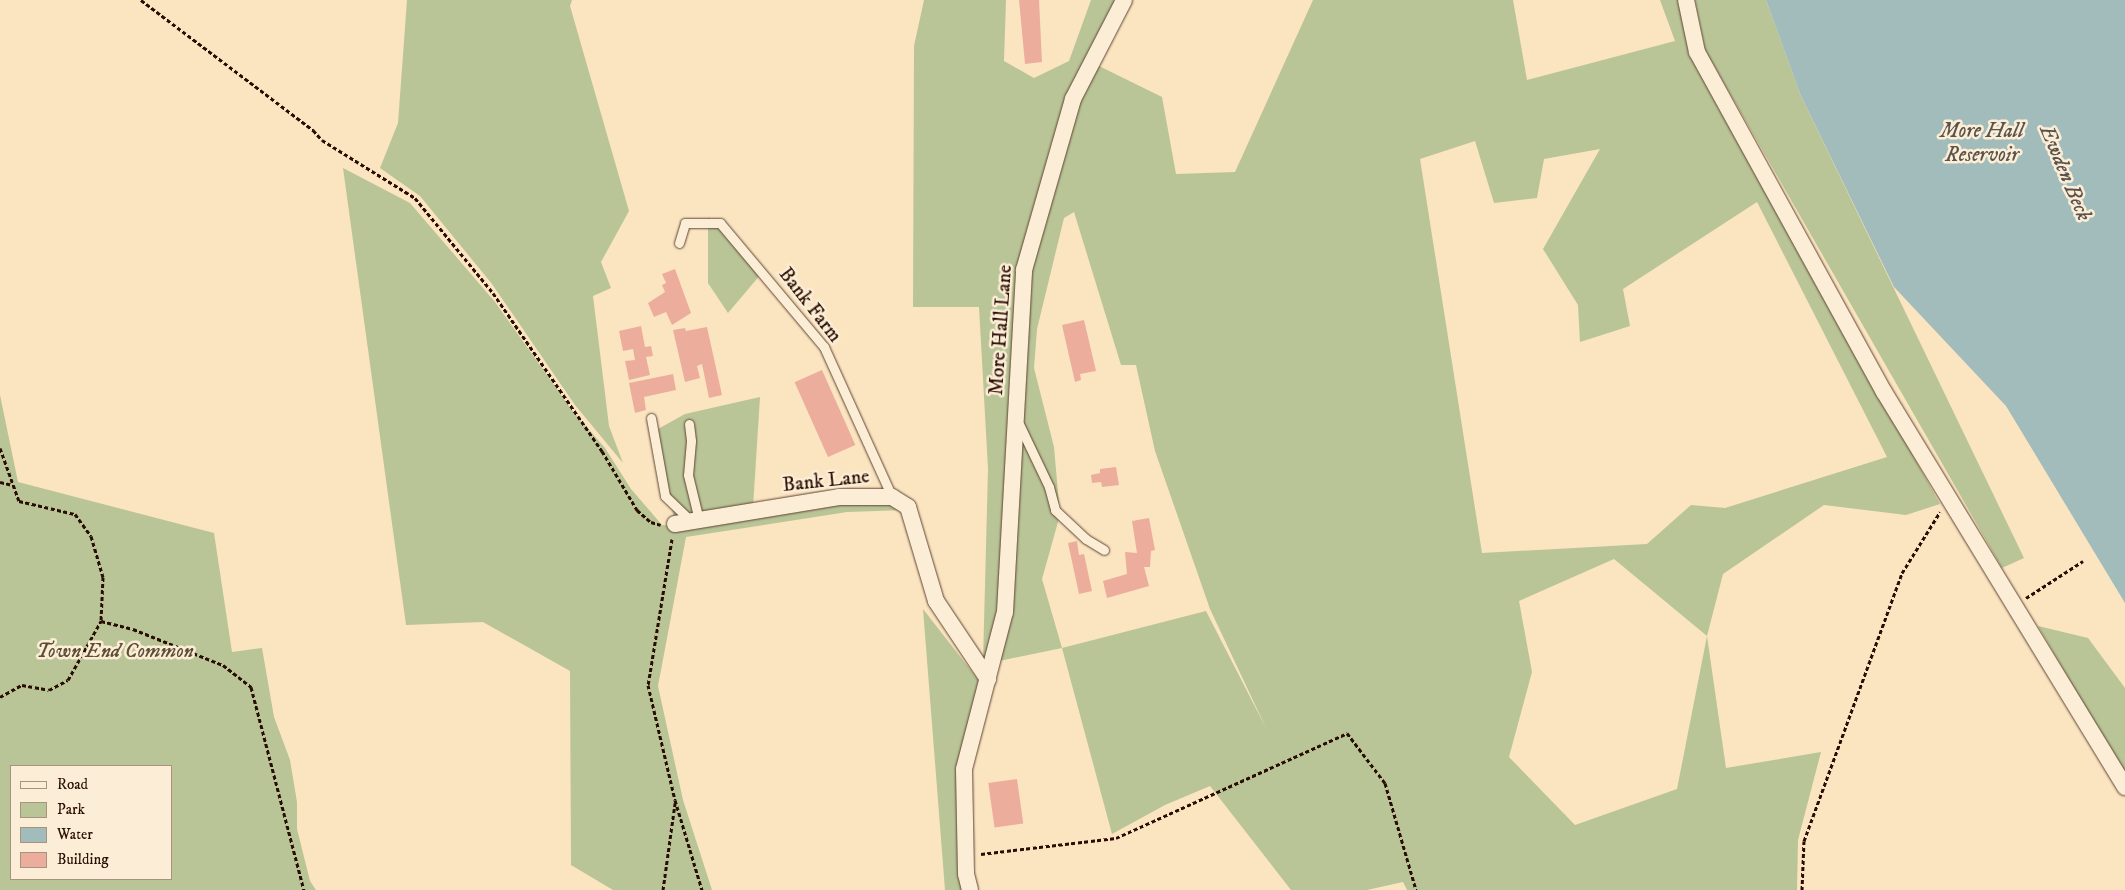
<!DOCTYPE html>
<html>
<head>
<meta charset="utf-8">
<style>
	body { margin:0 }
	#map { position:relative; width:2125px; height:890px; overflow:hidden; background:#fbe4c0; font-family:"IM FELL DW Pica",serif }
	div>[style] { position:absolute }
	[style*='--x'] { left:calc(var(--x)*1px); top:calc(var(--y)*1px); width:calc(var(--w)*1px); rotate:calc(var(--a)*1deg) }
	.green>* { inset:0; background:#b9c596 }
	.water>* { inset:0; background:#a2bcbc }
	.building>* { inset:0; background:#edad9d; transform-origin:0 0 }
	.path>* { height:3px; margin-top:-1.5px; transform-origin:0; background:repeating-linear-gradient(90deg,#290d02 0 4px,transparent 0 6.5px) }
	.roads { filter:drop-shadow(0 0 1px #5e4332) drop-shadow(0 0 1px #5e4332) }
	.service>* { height:9px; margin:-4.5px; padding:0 4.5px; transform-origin:4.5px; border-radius:4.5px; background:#fcedd6 }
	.minor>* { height:16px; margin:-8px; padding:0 8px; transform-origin:8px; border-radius:8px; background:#fcedd6 }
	span { translate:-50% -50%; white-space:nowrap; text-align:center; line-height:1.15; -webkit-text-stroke:5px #fcedd6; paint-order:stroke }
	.street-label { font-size:20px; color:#290d02 }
	.park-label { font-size:20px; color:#5b4d36; font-style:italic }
	.water-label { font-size:21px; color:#59534c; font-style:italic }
	.legend { position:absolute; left:10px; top:765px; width:162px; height:115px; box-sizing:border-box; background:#fcedd6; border:1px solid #a89381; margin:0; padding:6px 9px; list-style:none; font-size:15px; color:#290d02 }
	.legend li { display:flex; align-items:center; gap:10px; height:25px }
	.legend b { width:25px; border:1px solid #a89381 }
</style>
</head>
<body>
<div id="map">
	<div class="green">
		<i style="clip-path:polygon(407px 0,572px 0,570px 6px,629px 211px,601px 262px,611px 288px,593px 296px,609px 426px,623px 463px,575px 405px,492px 284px,420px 196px,380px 168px,398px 123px)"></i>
		<i style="clip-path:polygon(924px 0,1006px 0,1004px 61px,1034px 78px,1069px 61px,1091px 0,1117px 0,1019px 270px,998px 614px,983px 662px,988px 469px,979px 307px,913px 307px,914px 46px)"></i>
		<i style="clip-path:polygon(evenodd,1313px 0,1513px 0,1527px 80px,1675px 41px,1660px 0,1680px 0,1690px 54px,1940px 504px,1906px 515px,1824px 505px,1723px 574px,1707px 636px,1726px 768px,1821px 752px,1798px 840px,1797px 890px,1407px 890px,1403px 882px,1367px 890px,1291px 890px,1210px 786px,1165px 805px,1112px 834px,1062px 648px,999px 661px,1029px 270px,1077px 101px,1097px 65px,1162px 97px,1176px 174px,1235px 172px,1313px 0,1475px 141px,1494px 203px,1537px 198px,1544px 159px,1600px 149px,1543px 249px,1578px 305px,1580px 342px,1630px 326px,1623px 289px,1757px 202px,1887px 457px,1725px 508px,1691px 505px,1647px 544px,1482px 553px,1420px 159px,1475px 141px,1313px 0,1074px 212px,1121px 365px,1136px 365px,1155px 451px,1210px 609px,1266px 728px,1206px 611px,1062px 648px,1042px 579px,1060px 515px,1054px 447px,1034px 368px,1037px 329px,1064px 218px,1074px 212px,1313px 0,1614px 559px,1707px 636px,1677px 789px,1575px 825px,1509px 757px,1532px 672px,1519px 601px,1614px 559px)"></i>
		<i style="clip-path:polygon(1695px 0,1766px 0,1801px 96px,2024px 558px,2002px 568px,1705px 50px)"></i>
		<i style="clip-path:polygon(343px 168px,410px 203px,495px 302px,571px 409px,605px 448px,631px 489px,662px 525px,677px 526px,839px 500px,889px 499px,905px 510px,847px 512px,686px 537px,658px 686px,683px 800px,712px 890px,613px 890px,571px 865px,570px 671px,483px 622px,406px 625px)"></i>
		<i style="clip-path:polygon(708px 217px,761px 274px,728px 313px,708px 283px)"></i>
		<i style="clip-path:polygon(evenodd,0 395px,18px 482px,214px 533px,232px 652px,262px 648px,274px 717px,290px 760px,297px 802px,297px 829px,310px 881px,316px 890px,0 890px,0 395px,11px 766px,171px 766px,171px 879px,11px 879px,11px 766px)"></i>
		<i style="clip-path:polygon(760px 397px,753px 507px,674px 520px,658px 429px,685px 414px)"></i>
		<i style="clip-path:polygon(923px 609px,980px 682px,958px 771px,969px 890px,945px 890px)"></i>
		<i style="clip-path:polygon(2038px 626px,2088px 638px,2125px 688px,2125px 775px)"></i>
	</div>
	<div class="water">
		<i style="clip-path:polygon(1766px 0,2125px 0,2125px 603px,2006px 406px,1894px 287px,1801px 96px)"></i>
	</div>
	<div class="building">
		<i style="clip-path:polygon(1019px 0,1039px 0,1042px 62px,1025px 64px)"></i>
		<i style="clip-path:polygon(675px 269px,691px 313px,672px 325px,666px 312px,654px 317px,648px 303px,665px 292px,662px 285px,666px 283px,662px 274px)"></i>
		<i style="clip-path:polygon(1084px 320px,1096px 371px,1080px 374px,1081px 380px,1075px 382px,1062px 325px)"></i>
		<i style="clip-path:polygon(641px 326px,645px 347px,651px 346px,653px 356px,646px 357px,650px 375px,629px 380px,625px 361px,635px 360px,633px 349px,623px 351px,619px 331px)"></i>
		<i style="clip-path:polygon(707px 327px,722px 395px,709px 398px,702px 364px,697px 366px,700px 378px,685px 382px,673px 330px,685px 328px,686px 331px)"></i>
		<i style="left:822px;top:370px;width:82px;height:30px;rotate:66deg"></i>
		<i style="clip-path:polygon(673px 374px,676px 390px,644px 397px,646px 410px,635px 413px,629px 383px)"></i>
		<i style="clip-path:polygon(1116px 467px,1119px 485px,1102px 487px,1101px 482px,1092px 483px,1091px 475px,1100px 473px,1100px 469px)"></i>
		<i style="clip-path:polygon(1149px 518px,1155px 550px,1151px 551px,1150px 567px,1144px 567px,1149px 586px,1107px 598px,1103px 581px,1127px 574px,1125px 552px,1137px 553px,1132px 521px)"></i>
		<i style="clip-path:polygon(1077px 541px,1079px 555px,1084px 554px,1092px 591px,1079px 594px,1068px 543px)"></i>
		<i style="left:1017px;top:779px;width:45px;height:29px;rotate:82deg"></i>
	</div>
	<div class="path">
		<i style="--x:141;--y:0;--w:216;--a:37.1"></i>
		<i style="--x:313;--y:130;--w:13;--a:48"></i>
		<i style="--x:322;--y:140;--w:110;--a:31.9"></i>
		<i style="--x:415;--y:198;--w:123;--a:50.6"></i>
		<i style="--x:493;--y:293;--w:192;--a:55.4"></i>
		<i style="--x:602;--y:451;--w:69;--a:59.3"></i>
		<i style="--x:637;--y:510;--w:18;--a:41"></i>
		<i style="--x:651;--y:522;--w:10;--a:17"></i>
		<i style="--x:0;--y:448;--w:56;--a:70.3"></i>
		<i style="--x:19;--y:501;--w:57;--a:13.1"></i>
		<i style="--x:75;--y:514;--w:27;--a:54"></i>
		<i style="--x:91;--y:536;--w:43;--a:73.7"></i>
		<i style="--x:103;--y:577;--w:44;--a:92.6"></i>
		<i style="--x:101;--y:621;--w:33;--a:14"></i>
		<i style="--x:133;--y:629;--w:97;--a:21.8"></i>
		<i style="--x:223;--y:665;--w:36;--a:38"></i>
		<i style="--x:251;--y:687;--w:210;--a:75.4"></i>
		<i style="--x:0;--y:482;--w:13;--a:13"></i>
		<i style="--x:672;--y:539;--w:148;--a:99.3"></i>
		<i style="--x:648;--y:685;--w:118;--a:76.8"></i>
		<i style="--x:675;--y:800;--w:94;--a:73.3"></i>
		<i style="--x:2026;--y:598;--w:68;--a:-33"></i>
		<i style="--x:0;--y:697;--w:25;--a:-29"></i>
		<i style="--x:22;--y:685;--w:27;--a:10"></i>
		<i style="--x:49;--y:690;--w:21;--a:-28"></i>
		<i style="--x:68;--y:680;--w:68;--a:-60.8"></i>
		<i style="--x:981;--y:854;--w:136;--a:-6.8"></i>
		<i style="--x:1116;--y:838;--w:254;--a:-24.4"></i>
		<i style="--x:1347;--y:733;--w:63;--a:52.8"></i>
		<i style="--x:1385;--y:783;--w:111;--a:73.8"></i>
		<i style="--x:663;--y:890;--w:88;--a:-82.1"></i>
		<i style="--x:1802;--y:890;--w:49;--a:-87.7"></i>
		<i style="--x:1804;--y:841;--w:285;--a:-69.9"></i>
		<i style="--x:1902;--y:573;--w:72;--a:-58.1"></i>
	</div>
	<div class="roads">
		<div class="service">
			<i style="--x:679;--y:243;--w:21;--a:-73"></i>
			<i style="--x:685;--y:223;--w:35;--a:0"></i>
			<i style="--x:720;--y:223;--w:162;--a:50"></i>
			<i style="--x:824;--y:347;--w:165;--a:65.6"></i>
			<i style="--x:651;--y:418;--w:79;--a:79.8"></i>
			<i style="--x:665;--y:496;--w:36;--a:44"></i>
			<i style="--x:689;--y:424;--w:17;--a:83"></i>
			<i style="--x:691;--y:441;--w:34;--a:95"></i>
			<i style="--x:688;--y:475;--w:46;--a:76.3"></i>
			<i style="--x:1019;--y:424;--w:70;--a:64.5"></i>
			<i style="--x:1049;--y:487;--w:24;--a:75"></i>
			<i style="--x:1055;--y:510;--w:42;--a:43.1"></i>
			<i style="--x:1086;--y:539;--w:21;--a:31"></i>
		</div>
		<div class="minor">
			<i style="--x:1686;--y:0;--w:53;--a:78.1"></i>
			<i style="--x:1697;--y:52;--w:388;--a:61.2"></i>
			<i style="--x:1884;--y:392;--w:463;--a:58.6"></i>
			<i style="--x:675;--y:524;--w:166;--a:-9.3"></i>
			<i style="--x:839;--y:497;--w:53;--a:0"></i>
			<i style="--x:892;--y:497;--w:19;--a:32"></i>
			<i style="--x:908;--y:507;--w:98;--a:73.4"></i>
			<i style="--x:936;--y:601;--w:94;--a:56.3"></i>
			<i style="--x:970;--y:890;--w:16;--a:-104"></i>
			<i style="--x:966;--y:874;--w:105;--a:-91.1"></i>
			<i style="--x:964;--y:769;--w:162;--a:-75.4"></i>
			<i style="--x:1005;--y:612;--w:343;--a:-86.8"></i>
			<i style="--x:1024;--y:270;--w:178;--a:-74"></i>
			<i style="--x:1073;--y:99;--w:111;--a:-62.7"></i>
		</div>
	</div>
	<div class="street-label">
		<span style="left:810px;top:305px;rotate:52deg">Bank Farm</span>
		<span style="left:1001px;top:330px;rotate:-86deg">More Hall Lane</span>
		<span style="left:826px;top:481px;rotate:-6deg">Bank Lane</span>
	</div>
	<div class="park-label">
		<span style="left:115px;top:651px">Town End Common</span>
	</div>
	<div class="water-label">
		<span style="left:1982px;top:143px">More Hall<br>Reservoir</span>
		<span style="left:2065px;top:173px;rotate:67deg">Ewden Beck</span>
	</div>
	<ul class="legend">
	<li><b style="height:6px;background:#fcedd6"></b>Road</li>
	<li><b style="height:14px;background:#b9c596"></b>Park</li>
	<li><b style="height:14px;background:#a2bcbc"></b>Water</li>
	<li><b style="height:14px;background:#edad9d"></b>Building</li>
	</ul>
</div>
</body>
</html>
